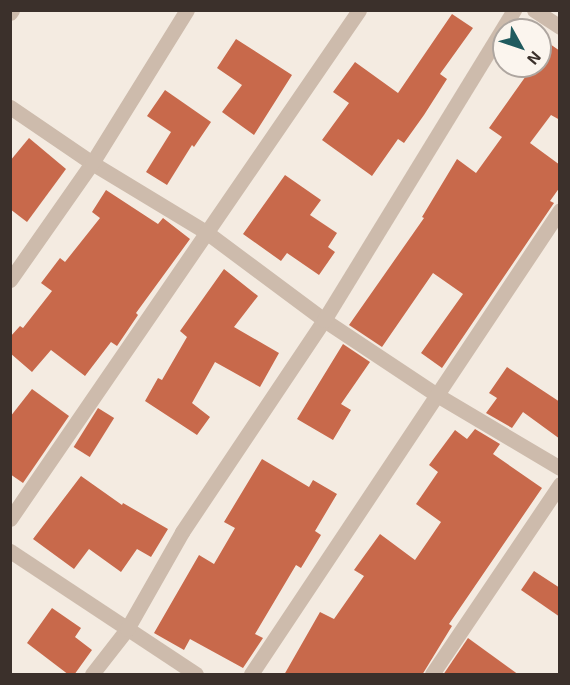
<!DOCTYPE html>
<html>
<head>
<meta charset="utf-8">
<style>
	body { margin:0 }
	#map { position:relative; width:570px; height:685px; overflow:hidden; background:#f4ebe1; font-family:"Exo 2",sans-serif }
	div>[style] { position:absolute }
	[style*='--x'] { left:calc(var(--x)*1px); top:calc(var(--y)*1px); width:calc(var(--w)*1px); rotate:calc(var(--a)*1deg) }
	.building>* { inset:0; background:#c8694b; transform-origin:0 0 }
	.minor>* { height:15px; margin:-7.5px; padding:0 7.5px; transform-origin:7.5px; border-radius:7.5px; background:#cdbbac }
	span { translate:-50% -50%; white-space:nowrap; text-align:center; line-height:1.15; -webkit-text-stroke:6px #fbf5ee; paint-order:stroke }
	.frame { position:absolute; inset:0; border:12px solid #3b302b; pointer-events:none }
	.north { position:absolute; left:492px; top:18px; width:60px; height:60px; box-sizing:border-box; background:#fbf5ee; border:2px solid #aea6a0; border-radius:50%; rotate:130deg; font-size:16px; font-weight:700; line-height:24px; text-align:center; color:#3b302b }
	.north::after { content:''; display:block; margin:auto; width:21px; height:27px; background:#1f5a5e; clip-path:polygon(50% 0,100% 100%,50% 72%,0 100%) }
</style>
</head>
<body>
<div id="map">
	<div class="building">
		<i style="clip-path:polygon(452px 14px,473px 28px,440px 74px,447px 79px,424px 115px,404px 143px,398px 139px,372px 176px,322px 140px,349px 103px,333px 92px,355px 62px,398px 93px)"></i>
		<i style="clip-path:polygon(540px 37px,560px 51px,560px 120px,551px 115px,530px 143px,560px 165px,560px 187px,550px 201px,554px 203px,442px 368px,421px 353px,463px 294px,433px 273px,382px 347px,349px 325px,424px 218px,422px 217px,457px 159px,476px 173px,502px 137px,489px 128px,533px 66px,540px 66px)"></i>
		<i style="clip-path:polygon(236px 39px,292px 75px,254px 135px,222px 112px,242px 85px,217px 68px)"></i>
		<i style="clip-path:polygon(165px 90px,211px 122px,194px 147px,192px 145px,167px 185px,146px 172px,171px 132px,147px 116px)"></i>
		<i style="clip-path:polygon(29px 138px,66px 169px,27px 222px,10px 209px,10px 161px)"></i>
		<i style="clip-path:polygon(285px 175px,321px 200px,310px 215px,337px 233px,328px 247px,335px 252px,319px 275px,287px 253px,281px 261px,243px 234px)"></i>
		<i style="clip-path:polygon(106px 190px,158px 224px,163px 218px,190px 239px,136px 313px,138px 315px,117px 346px,111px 342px,85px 376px,51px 350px,32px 372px,10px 353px,10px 337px,20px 326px,23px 328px,52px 291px,41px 283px,60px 258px,65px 262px,100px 218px,92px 212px)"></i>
		<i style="clip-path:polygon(224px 269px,258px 296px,234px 327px,279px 353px,260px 387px,215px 362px,192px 403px,210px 417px,197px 435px,145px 401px,158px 378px,162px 380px,187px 337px,180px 331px)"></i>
		<i style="clip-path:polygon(343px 344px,370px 362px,341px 404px,351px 410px,333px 440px,297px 419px)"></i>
		<i style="clip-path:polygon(507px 367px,560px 402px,560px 439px,523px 412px,512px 428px,486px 413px,497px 398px,489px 393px)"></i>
		<i style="clip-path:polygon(32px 389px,69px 416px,23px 483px,10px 474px,10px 417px)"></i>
		<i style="left:98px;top:408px;width:19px;height:46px;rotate:32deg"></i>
		<i style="clip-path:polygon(475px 429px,500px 444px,493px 454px,542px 488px,449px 624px,452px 626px,422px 675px,284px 675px,320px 612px,334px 619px,364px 576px,354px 570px,380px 534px,415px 560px,441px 522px,416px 504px,438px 472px,429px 465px,455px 430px,467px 439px)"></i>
		<i style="clip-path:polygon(262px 459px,309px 487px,313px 480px,337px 494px,315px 531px,321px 535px,301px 568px,296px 565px,255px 634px,263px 638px,243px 668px,190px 639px,184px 650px,154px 633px,199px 555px,214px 564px,235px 528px,224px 522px)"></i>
		<i style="clip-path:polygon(81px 476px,122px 505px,123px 503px,168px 529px,151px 557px,137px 549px,121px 572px,89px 549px,74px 569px,33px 539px)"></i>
		<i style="clip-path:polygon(534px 571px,560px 588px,560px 617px,521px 590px)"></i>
		<i style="clip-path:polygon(52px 608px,81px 628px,75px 637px,92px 650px,74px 675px,69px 675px,27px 643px)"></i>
		<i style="clip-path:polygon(468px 638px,519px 675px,443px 675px)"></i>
	</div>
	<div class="minor">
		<i style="--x:534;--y:10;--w:31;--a:33"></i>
		<i style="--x:10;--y:13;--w:4;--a:-56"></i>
		<i style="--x:10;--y:107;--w:99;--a:34.3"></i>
		<i style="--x:92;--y:163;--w:133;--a:31.2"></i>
		<i style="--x:206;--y:232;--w:147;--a:36.7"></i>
		<i style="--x:324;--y:320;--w:136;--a:33.6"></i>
		<i style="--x:437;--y:395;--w:143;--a:30.7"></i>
		<i style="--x:10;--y:280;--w:143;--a:-55"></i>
		<i style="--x:92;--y:163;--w:180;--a:-58.2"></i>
		<i style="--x:10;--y:519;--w:617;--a:-55.56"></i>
		<i style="--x:10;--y:551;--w:223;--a:33.5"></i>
		<i style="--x:92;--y:674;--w:57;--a:-52.1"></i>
		<i style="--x:127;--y:629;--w:112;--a:-60.4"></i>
		<i style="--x:182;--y:532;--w:255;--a:-56.2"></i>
		<i style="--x:324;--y:320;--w:364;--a:-58.5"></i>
		<i style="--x:251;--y:674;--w:557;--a:-56.34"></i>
		<i style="--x:432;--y:674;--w:229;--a:-56"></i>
	</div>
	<div class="frame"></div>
	<div class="north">N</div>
</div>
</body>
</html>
